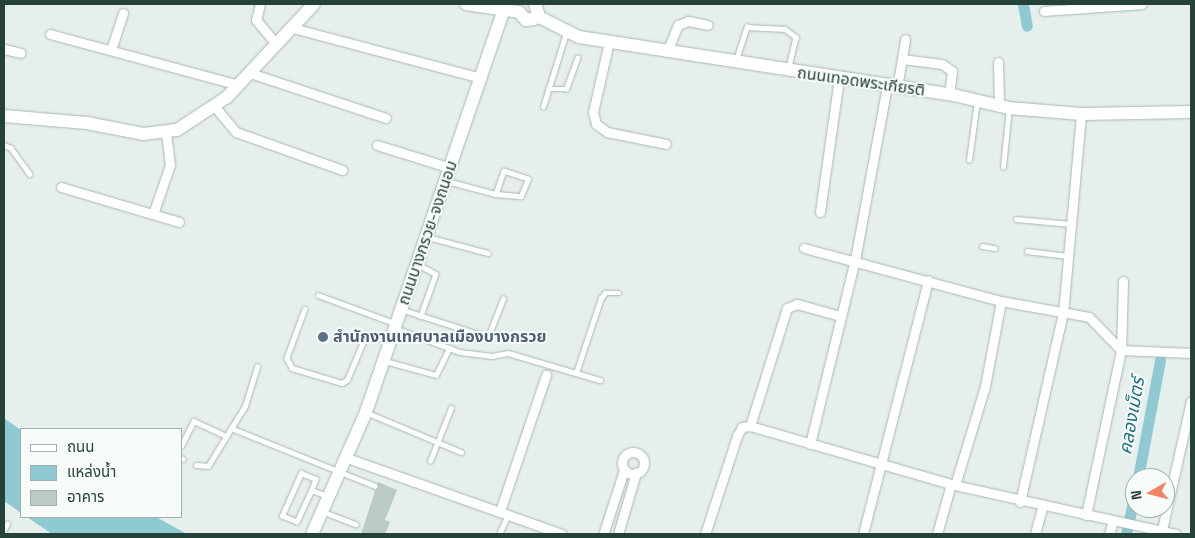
<!DOCTYPE html>
<html>
<head>
<meta charset="utf-8">
<style>
	body { margin:0 }
	#map { position:relative; width:1195px; height:538px; overflow:hidden; background:#e6efeb; font-family:"Space Grotesk","Noto Sans Thai",sans-serif }
	div>[style] { position:absolute }
	[style*='--x'] { left:calc(var(--x)*1px); top:calc(var(--y)*1px); width:calc(var(--w)*1px); rotate:calc(var(--a)*1deg) }
	.water>* { inset:0; background:#8ec9d4 }
	.canal>* { height:11px; margin:-5.5px; padding:0 5.5px; transform-origin:5.5px; border-radius:5.5px; background:#8ec9d4 }
	.building>* { inset:0; background:#bbcac4 }
	.roads { filter:drop-shadow(0 0 1px #a8b8b2) drop-shadow(0 0 1px #a8b8b2) }
	.lane>* { height:4.5px; margin:-2.25px; padding:0 2.25px; transform-origin:2.25px; border-radius:2.25px; background:#fff }
	.street>* { height:9px; margin:-4.5px; padding:0 4.5px; transform-origin:4.5px; border-radius:4.5px; background:#fff }
	.street>.ring { margin:-4.5px; padding:0; box-sizing:content-box; background:none; border:9px solid #fff; border-radius:50% }
	.secondary>* { height:12px; margin:-6px; padding:0 6px; transform-origin:6px; border-radius:6px; background:#fff }
	.dots>* { width:14px; height:14px; translate:-50% -50%; box-sizing:border-box; border:2px solid #f7fbf9; border-radius:50% }
	span { translate:-50% -50%; white-space:nowrap; text-align:center; line-height:1.15; -webkit-text-stroke:4px #f7fbf9; paint-order:stroke }
	.street-label { font-size:16px; color:#24423a }
	.service-label { font-size:16px; color:#4e5e75; font-weight:700 }
	.left { translate:0 -50%; text-align:left }
	.water-label { font-size:18px; color:#1c6f80; font-style:italic }
	.frame { position:absolute; inset:0; border:5px solid #24423a; pointer-events:none }
	.legend { position:absolute; left:20px; top:428px; width:162px; height:90px; box-sizing:border-box; background:#f7fbf9; border:1px solid #a3b1ad; margin:0; padding:6px 9px; list-style:none; font-size:15px; color:#24423a }
	.legend li { display:flex; align-items:center; gap:10px; height:25px }
	.legend b { width:25px; border:1px solid #a3b1ad }
	.north { position:absolute; left:1125px; top:468px; width:50px; height:50px; box-sizing:border-box; background:#f7fbf9; border:1px solid #a3b1ad; border-radius:50%; rotate:262deg; font-size:14px; font-weight:700; line-height:20px; text-align:center; color:#24423a }
	.north::after { content:''; display:block; margin:auto; width:18px; height:22px; background:#f4845f; clip-path:polygon(50% 0,100% 100%,50% 72%,0 100%) }
</style>
</head>
<body>
<div id="map">
	<div class="water">
		<i style="clip-path:polygon(4px 418px,21px 430px,21px 513px,4px 501px)"></i>
		<i style="clip-path:polygon(27px 517px,156px 517px,187px 534px,52px 534px)"></i>
	</div>
	<div class="canal">
		<i style="--x:1023;--y:4;--w:22;--a:80"></i>
		<i style="--x:1138;--y:478;--w:120;--a:-79.4"></i>
		<i style="--x:1126;--y:534;--w:42;--a:-77.6"></i>
	</div>
	<div class="building">
		<i style="clip-path:polygon(378px 482px,397px 490px,385px 520px,390px 522px,385px 534px,361px 534px)"></i>
	</div>
	<div class="roads">
		<div class="lane">
			<i style="--x:736;--y:60;--w:35;--a:-72"></i>
			<i style="--x:747;--y:27;--w:38;--a:3"></i>
			<i style="--x:785;--y:29;--w:14;--a:36"></i>
			<i style="--x:796;--y:37;--w:32;--a:103"></i>
			<i style="--x:548;--y:89;--w:18;--a:0"></i>
			<i style="--x:566;--y:89;--w:33;--a:-70"></i>
			<i style="--x:543;--y:107;--w:77;--a:-72.7"></i>
			<i style="--x:4;--y:145;--w:8;--a:23"></i>
			<i style="--x:11;--y:148;--w:32;--a:54"></i>
			<i style="--x:969;--y:160;--w:60;--a:-82.3"></i>
			<i style="--x:1003;--y:167;--w:59;--a:-84.2"></i>
			<i style="--x:447;--y:181;--w:51;--a:14.9"></i>
			<i style="--x:496;--y:194;--w:25;--a:5"></i>
			<i style="--x:521;--y:196;--w:18;--a:-68"></i>
			<i style="--x:528;--y:179;--w:25;--a:-162"></i>
			<i style="--x:504;--y:171;--w:24;--a:109"></i>
			<i style="--x:1016;--y:219;--w:55;--a:5.2"></i>
			<i style="--x:428;--y:237;--w:62;--a:14.9"></i>
			<i style="--x:982;--y:246;--w:13;--a:9"></i>
			<i style="--x:1027;--y:251;--w:41;--a:7"></i>
			<i style="--x:417;--y:264;--w:21;--a:28"></i>
			<i style="--x:436;--y:274;--w:45;--a:109.7"></i>
			<i style="--x:318;--y:295;--w:81;--a:20.2"></i>
			<i style="--x:305;--y:309;--w:52;--a:110.2"></i>
			<i style="--x:287;--y:358;--w:11;--a:63"></i>
			<i style="--x:292;--y:368;--w:52;--a:16.7"></i>
			<i style="--x:342;--y:383;--w:6;--a:-31"></i>
			<i style="--x:347;--y:380;--w:49;--a:-67.1"></i>
			<i style="--x:366;--y:335;--w:25;--a:12"></i>
			<i style="--x:403;--y:310;--w:89;--a:17.6"></i>
			<i style="--x:488;--y:337;--w:41;--a:-68.5"></i>
			<i style="--x:395;--y:328;--w:69;--a:20.3"></i>
			<i style="--x:460;--y:352;--w:32;--a:7"></i>
			<i style="--x:492;--y:356;--w:16;--a:-11"></i>
			<i style="--x:508;--y:353;--w:96;--a:16.4"></i>
			<i style="--x:385;--y:361;--w:53;--a:15.4"></i>
			<i style="--x:436;--y:375;--w:30;--a:-64"></i>
			<i style="--x:576;--y:373;--w:79;--a:-71.6"></i>
			<i style="--x:601;--y:298;--w:6;--a:-51"></i>
			<i style="--x:605;--y:293;--w:14;--a:0"></i>
			<i style="--x:368;--y:413;--w:101;--a:22.8"></i>
			<i style="--x:231;--y:428;--w:155;--a:21.9"></i>
			<i style="--x:181;--y:446;--w:28;--a:-63"></i>
			<i style="--x:194;--y:421;--w:35;--a:25"></i>
			<i style="--x:181;--y:458;--w:2;--a:27"></i>
			<i style="--x:430;--y:461;--w:57;--a:-68.4"></i>
			<i style="--x:196;--y:465;--w:12;--a:5"></i>
			<i style="--x:208;--y:466;--w:70;--a:-58.3"></i>
			<i style="--x:245;--y:406;--w:41;--a:-72.9"></i>
			<i style="--x:312;--y:490;--w:35;--a:115"></i>
			<i style="--x:297;--y:522;--w:16;--a:-158"></i>
			<i style="--x:282;--y:516;--w:47;--a:-66.2"></i>
			<i style="--x:301;--y:473;--w:16;--a:22"></i>
			<i style="--x:316;--y:479;--w:12;--a:110"></i>
			<i style="--x:312;--y:490;--w:16;--a:22"></i>
			<i style="--x:324;--y:512;--w:34;--a:21"></i>
			<i style="--x:4;--y:530;--w:7;--a:-63"></i>
			<i style="--x:499;--y:534;--w:21;--a:-65"></i>
		</div>
		<div class="street">
			<i style="--x:260;--y:4;--w:16;--a:104"></i>
			<i style="--x:256;--y:20;--w:30;--a:50"></i>
			<i style="--x:1044;--y:11;--w:98;--a:-4.1"></i>
			<i style="--x:289;--y:27;--w:199;--a:14.9"></i>
			<i style="--x:50;--y:34;--w:196;--a:15.1"></i>
			<i style="--x:609;--y:42;--w:72;--a:102.9"></i>
			<i style="--x:593;--y:112;--w:12;--a:76"></i>
			<i style="--x:596;--y:124;--w:14;--a:36"></i>
			<i style="--x:607;--y:132;--w:60;--a:11.5"></i>
			<i style="--x:4;--y:49;--w:17;--a:13"></i>
			<i style="--x:111;--y:50;--w:39;--a:-72"></i>
			<i style="--x:667;--y:52;--w:29;--a:-68"></i>
			<i style="--x:678;--y:25;--w:11;--a:-22"></i>
			<i style="--x:688;--y:21;--w:20;--a:11"></i>
			<i style="--x:902;--y:59;--w:20;--a:-81"></i>
			<i style="--x:998;--y:62;--w:44;--a:88.7"></i>
			<i style="--x:250;--y:73;--w:143;--a:18.3"></i>
			<i style="--x:897;--y:87;--w:28;--a:-80"></i>
			<i style="--x:902;--y:59;--w:40;--a:7.1"></i>
			<i style="--x:942;--y:64;--w:12;--a:35"></i>
			<i style="--x:952;--y:71;--w:23;--a:97"></i>
			<i style="--x:215;--y:107;--w:33;--a:50"></i>
			<i style="--x:236;--y:132;--w:113;--a:19.7"></i>
			<i style="--x:377;--y:145;--w:77;--a:17.3"></i>
			<i style="--x:61;--y:187;--w:123;--a:16.5"></i>
			<i style="--x:820;--y:212;--w:135;--a:-81.9"></i>
			<i style="--x:153;--y:214;--w:52;--a:-70.9"></i>
			<i style="--x:170;--y:165;--w:32;--a:-97"></i>
			<i style="--x:804;--y:248;--w:204;--a:15.1"></i>
			<i style="--x:1001;--y:301;--w:89;--a:10.3"></i>
			<i style="--x:1089;--y:317;--w:46;--a:45.9"></i>
			<i style="--x:1121;--y:350;--w:70;--a:2.5"></i>
			<i style="--x:840;--y:316;--w:45;--a:-164.4"></i>
			<i style="--x:797;--y:304;--w:11;--a:158"></i>
			<i style="--x:787;--y:308;--w:124;--a:107.4"></i>
			<i style="--x:750;--y:426;--w:213;--a:16.1"></i>
			<i style="--x:955;--y:485;--w:226;--a:12.5"></i>
			<i style="--x:810;--y:444;--w:189;--a:-76.3"></i>
			<i style="--x:855;--y:260;--w:178;--a:-79.6"></i>
			<i class="ring" style="left:622px;top:452px;width:13px;height:13px"></i>
			<i style="--x:347;--y:458;--w:228;--a:19.5"></i>
			<i style="--x:955;--y:485;--w:103;--a:-73.1"></i>
			<i style="--x:985;--y:386;--w:86;--a:-79.3"></i>
			<i style="--x:1020;--y:502;--w:194;--a:-77.2"></i>
			<i style="--x:1063;--y:313;--w:200;--a:-84.8"></i>
			<i style="--x:500;--y:511;--w:144;--a:-71.3"></i>
			<i style="--x:1086;--y:515;--w:169;--a:-78"></i>
			<i style="--x:1121;--y:350;--w:69;--a:-88.3"></i>
			<i style="--x:604;--y:532;--w:65;--a:-72.1"></i>
			<i style="--x:618;--y:534;--w:64;--a:-73.6"></i>
			<i style="--x:705;--y:534;--w:103;--a:-71.9"></i>
			<i style="--x:737;--y:436;--w:10;--a:-61"></i>
			<i style="--x:742;--y:427;--w:8;--a:-7"></i>
			<i style="--x:863;--y:534;--w:262;--a:-75.6"></i>
			<i style="--x:937;--y:534;--w:52;--a:-74.4"></i>
			<i style="--x:1035;--y:534;--w:28;--a:-75"></i>
			<i style="--x:1109;--y:534;--w:14;--a:-73"></i>
			<i style="--x:1161;--y:534;--w:136;--a:-77.3"></i>
		</div>
		<div class="secondary">
			<i style="--x:466;--y:4;--w:54;--a:8.6"></i>
			<i style="--x:519;--y:12;--w:11;--a:49"></i>
			<i style="--x:526;--y:20;--w:8;--a:-7"></i>
			<i style="--x:534;--y:19;--w:7;--a:-56"></i>
			<i style="--x:538;--y:13;--w:9;--a:-108"></i>
			<i style="--x:537;--y:16;--w:47;--a:26.6"></i>
			<i style="--x:579;--y:37;--w:374;--a:8.8"></i>
			<i style="--x:949;--y:94;--w:62;--a:13.1"></i>
			<i style="--x:1009;--y:108;--w:72;--a:4.8"></i>
			<i style="--x:1081;--y:114;--w:110;--a:-1"></i>
			<i style="--x:4;--y:116;--w:83;--a:4.8"></i>
			<i style="--x:87;--y:123;--w:57;--a:11.1"></i>
			<i style="--x:143;--y:134;--w:34;--a:-7"></i>
			<i style="--x:177;--y:130;--w:60;--a:-33.4"></i>
			<i style="--x:227;--y:97;--w:127;--a:-46.9"></i>
			<i style="--x:312;--y:534;--w:133;--a:-66.1"></i>
			<i style="--x:366;--y:412;--w:424;--a:-71.1"></i>
		</div>
	</div>
	<div class="dots">
		<i style="left:323px;top:337px;background:#5c6f8a"></i>
	</div>
	<div class="street-label">
		<span style="left:861px;top:82px;rotate:8deg">ถนนเทอดพระเกียรติ</span>
		<span style="left:428px;top:233px;rotate:-71deg">ถนนบางกรวย-จงถนอม</span>
	</div>
	<div class="service-label">
		<span class="left" style="left:333px;top:337px">สำนักงานเทศบาลเมืองบางกรวย</span>
	</div>
	<div class="water-label">
		<span style="left:1132px;top:416px;rotate:-80deg">คลองเม็ตร์</span>
	</div>
	<div class="frame"></div>
	<ul class="legend">
	<li><b style="height:6px;background:#fff"></b>ถนน</li>
	<li><b style="height:14px;background:#8ec9d4"></b>แหล่งน้ำ</li>
	<li><b style="height:14px;background:#bbcac4"></b>อาคาร</li>
	</ul>
	<div class="north">N</div>
</div>
</body>
</html>
